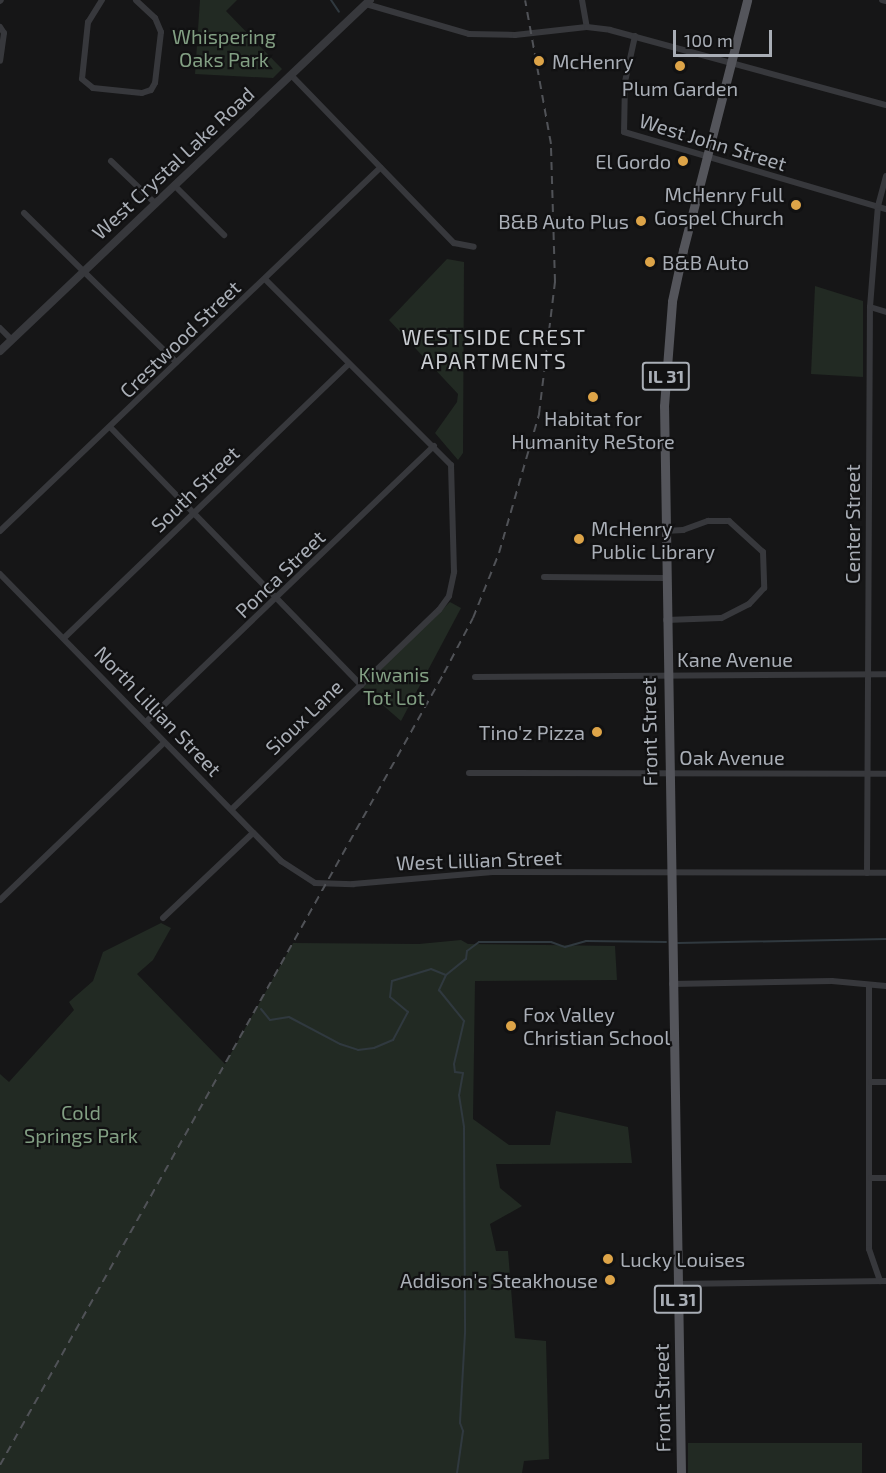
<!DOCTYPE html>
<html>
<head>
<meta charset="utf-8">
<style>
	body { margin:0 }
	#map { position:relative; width:886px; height:1473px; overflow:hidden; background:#161617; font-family:"Exo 2",sans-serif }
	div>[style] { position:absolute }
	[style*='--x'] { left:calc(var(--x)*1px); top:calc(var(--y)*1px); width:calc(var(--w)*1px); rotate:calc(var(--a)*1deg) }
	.green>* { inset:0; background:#222a23; transform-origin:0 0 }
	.stream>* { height:2px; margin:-1px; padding:0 1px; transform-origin:1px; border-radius:1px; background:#30393f }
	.minor>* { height:6px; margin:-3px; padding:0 3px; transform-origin:3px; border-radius:3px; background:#37383c }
	.tertiary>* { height:8px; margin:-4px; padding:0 4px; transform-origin:4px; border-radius:4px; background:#37383c }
	.primary>* { height:9px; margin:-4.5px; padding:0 4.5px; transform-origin:4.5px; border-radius:4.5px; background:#54555b }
	.rail>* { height:2px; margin-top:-1px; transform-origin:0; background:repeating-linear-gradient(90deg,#505257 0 8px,transparent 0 14px) }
	.dots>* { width:16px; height:16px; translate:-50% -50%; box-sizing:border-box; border:3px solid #111112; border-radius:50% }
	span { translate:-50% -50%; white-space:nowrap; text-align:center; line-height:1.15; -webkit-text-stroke:4.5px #111112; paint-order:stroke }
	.shield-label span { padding:2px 4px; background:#111112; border:2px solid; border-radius:4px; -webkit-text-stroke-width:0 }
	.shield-label { font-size:18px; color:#a9aeb6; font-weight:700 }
	.park-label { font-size:20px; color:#829f83 }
	.poi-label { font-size:20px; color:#a9aeb6 }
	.left { translate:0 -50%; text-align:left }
	.right { translate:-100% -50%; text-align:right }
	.street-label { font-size:20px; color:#a9aeb6 }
	.neighbourhood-label { font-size:21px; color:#cacdd2; letter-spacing:1.5px }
	.scale { position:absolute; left:673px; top:30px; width:99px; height:27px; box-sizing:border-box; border:3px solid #a9aeb6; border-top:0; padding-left:8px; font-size:18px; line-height:21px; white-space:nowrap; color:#a9aeb6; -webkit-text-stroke:4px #111112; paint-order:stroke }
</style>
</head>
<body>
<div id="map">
	<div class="green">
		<i style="clip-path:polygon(200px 0,237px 0,226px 11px,282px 69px,273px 78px,195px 74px)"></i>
		<i style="clip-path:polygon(447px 259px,464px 262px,463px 453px,458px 460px,435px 433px,457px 402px,458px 394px,389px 320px)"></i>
		<i style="clip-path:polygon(815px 286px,863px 301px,863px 377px,811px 374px)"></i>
		<i style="clip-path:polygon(450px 602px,461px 608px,401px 721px,362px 687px)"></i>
		<i style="clip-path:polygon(161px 923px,171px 928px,153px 960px,137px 974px,225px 1064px,293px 943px,419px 944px,461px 940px,468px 944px,615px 946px,617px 980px,475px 981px,473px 1119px,509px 1145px,550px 1145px,556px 1111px,628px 1127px,632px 1163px,496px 1164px,500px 1188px,522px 1206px,490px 1224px,496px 1251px,508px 1251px,515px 1338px,546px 1341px,549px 1459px,524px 1461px,522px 1473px,0 1473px,0 1074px,9px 1082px,74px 1010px,69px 1002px,93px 981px,103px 952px)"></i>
		<i style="left:862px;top:1443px;width:30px;height:174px;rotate:90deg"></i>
	</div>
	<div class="stream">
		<i style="--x:331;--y:0;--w:14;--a:56"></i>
		<i style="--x:678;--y:943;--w:208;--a:-1.1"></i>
		<i style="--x:446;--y:975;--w:17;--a:115"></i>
		<i style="--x:439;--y:990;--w:40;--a:51"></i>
		<i style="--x:464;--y:1021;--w:44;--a:103.1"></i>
		<i style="--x:454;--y:1064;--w:8;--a:83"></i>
		<i style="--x:455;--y:1072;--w:8;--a:7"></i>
		<i style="--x:463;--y:1073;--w:22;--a:100"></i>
		<i style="--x:459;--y:1095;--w:33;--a:81"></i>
		<i style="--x:464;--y:1128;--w:205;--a:89.7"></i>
		<i style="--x:465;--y:1333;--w:90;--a:93.2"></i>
		<i style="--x:460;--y:1423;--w:9;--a:69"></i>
		<i style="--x:463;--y:1431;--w:42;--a:98.1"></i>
		<i style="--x:261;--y:1009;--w:14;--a:51"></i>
		<i style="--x:270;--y:1020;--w:19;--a:-9"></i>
		<i style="--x:289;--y:1017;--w:58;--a:27.9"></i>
		<i style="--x:340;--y:1044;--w:19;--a:18"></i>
		<i style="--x:358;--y:1050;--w:16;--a:-7"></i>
		<i style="--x:374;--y:1048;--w:21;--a:-23"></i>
		<i style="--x:393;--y:1040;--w:32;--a:-62"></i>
		<i style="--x:408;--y:1012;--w:23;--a:-140"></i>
		<i style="--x:390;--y:997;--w:16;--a:-83"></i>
		<i style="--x:392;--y:981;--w:41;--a:-17.1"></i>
		<i style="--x:431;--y:969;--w:16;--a:22"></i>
		<i style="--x:446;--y:975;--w:26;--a:-39"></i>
		<i style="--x:466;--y:959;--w:8;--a:-83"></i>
		<i style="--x:467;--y:951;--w:15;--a:-37"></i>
		<i style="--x:479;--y:942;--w:72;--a:0"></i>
		<i style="--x:551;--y:942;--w:15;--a:20"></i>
		<i style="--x:565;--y:947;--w:22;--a:-16"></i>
		<i style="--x:586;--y:941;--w:80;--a:0.7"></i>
	</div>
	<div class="minor">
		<i style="--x:102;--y:0;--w:26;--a:122"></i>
		<i style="--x:88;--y:22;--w:57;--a:96"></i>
		<i style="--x:82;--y:79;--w:14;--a:39"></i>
		<i style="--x:93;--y:88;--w:49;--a:5.8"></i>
		<i style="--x:142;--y:93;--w:9;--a:-18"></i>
		<i style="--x:151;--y:90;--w:8;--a:-60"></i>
		<i style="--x:155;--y:83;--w:51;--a:-83.3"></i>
		<i style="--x:161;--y:32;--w:15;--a:-113"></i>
		<i style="--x:155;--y:18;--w:26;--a:-137"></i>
		<i style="--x:582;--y:0;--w:27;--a:80"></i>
		<i style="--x:882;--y:0;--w:4;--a:14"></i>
		<i style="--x:0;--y:1;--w:1;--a:-45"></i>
		<i style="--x:366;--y:4;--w:107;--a:16.2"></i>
		<i style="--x:469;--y:34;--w:46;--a:1.2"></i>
		<i style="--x:515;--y:35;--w:72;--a:-6.3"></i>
		<i style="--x:587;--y:27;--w:23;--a:7"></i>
		<i style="--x:610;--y:30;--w:286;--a:15.2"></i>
		<i style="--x:0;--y:27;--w:7;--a:56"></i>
		<i style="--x:4;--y:33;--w:28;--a:98"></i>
		<i style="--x:635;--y:36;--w:47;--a:102.3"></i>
		<i style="--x:625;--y:82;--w:50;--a:91.1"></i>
		<i style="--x:624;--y:132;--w:273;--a:16.4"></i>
		<i style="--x:291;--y:75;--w:234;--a:45.9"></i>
		<i style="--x:454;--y:243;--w:20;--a:11"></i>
		<i style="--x:111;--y:161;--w:61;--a:43.7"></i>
		<i style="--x:174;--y:185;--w:71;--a:45"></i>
		<i style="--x:24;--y:213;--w:213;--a:44.4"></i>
		<i style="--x:870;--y:307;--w:17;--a:17"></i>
		<i style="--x:0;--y:328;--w:17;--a:45"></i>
		<i style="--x:111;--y:428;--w:359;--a:45.8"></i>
		<i style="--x:0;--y:531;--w:526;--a:-43.69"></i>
		<i style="--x:665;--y:531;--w:18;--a:-3"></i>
		<i style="--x:683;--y:530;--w:27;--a:-20"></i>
		<i style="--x:708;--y:521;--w:21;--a:0"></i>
		<i style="--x:729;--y:521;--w:46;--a:42.4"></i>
		<i style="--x:763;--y:552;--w:36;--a:88"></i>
		<i style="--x:764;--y:588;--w:22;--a:133"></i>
		<i style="--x:749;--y:604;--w:31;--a:153"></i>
		<i style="--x:721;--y:618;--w:55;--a:177.9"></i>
		<i style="--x:0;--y:574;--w:402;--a:45.6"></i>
		<i style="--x:281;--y:861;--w:40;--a:32.9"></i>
		<i style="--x:315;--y:883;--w:38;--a:2"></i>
		<i style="--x:353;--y:884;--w:140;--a:-4.9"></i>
		<i style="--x:492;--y:872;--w:394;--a:0.1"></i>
		<i style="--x:544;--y:577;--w:121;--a:0.5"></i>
		<i style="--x:64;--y:638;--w:395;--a:-43.9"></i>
		<i style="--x:475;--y:677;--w:411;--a:-0.4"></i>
		<i style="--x:146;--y:722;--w:399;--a:-43.8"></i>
		<i style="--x:469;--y:773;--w:417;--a:0.1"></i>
		<i style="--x:232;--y:809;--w:287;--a:-43.9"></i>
		<i style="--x:439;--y:610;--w:17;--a:-54"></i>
		<i style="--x:449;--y:596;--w:25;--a:-78"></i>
		<i style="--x:454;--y:572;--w:107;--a:-91.6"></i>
		<i style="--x:451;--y:465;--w:263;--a:-135"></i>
		<i style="--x:867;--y:873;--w:566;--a:-89.7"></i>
		<i style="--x:870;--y:307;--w:101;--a:-85.5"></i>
		<i style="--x:878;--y:206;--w:31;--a:-75"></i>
		<i style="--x:0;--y:900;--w:227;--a:-43.8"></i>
		<i style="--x:163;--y:918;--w:124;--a:-43.4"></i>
		<i style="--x:672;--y:984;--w:160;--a:-1.1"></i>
		<i style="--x:832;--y:981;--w:54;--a:5.3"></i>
		<i style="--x:869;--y:986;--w:263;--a:90"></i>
		<i style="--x:869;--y:1249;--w:34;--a:71"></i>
		<i style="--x:871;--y:1082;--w:15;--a:0"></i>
		<i style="--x:871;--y:1178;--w:15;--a:0"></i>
		<i style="--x:678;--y:1284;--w:208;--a:-0.8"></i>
	</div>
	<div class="tertiary">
		<i style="--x:0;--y:351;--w:510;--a:-43.49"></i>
	</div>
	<div class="primary">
		<i style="--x:681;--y:1473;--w:1067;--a:-90.91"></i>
		<i style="--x:664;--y:406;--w:105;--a:-85.6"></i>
		<i style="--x:672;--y:301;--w:52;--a:-77.8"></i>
		<i style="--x:683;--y:250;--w:258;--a:-75.6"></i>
	</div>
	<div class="rail">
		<i style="--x:0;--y:1465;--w:908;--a:-60.72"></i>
		<i style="--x:444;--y:673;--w:62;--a:-62.2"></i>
		<i style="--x:473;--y:618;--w:70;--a:-68.2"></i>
		<i style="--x:499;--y:553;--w:145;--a:-73.9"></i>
		<i style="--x:539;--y:414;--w:133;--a:-83.1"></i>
		<i style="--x:555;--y:282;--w:138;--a:-91.7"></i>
		<i style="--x:551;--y:144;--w:146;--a:-100.2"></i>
	</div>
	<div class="dots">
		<i style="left:539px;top:61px;background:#dda448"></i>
		<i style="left:680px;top:66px;background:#dda448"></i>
		<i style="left:683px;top:161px;background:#dda448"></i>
		<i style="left:796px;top:205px;background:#dda448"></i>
		<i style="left:641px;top:221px;background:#dda448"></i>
		<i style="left:650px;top:262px;background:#dda448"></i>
		<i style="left:593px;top:397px;background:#dda448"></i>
		<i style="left:579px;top:539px;background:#dda448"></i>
		<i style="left:597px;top:732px;background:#dda448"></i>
		<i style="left:511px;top:1026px;background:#dda448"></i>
		<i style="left:608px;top:1259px;background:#dda448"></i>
		<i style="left:610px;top:1280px;background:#dda448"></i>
	</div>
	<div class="shield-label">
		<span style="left:666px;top:376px">IL 31</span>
		<span style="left:678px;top:1299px">IL 31</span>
	</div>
	<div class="park-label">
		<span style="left:224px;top:48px">Whispering<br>Oaks Park</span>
		<span style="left:394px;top:686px">Kiwanis<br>Tot Lot</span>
		<span style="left:81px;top:1124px">Cold<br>Springs Park</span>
	</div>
	<div class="poi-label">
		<span class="left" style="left:552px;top:61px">McHenry</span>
		<span style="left:680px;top:88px">Plum Garden</span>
		<span class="right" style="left:671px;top:161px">El Gordo</span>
		<span class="right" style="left:784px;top:206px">McHenry Full<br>Gospel Church</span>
		<span class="right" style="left:629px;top:221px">B&amp;B Auto Plus</span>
		<span class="left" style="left:662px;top:262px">B&amp;B Auto</span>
		<span style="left:593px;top:430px">Habitat for<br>Humanity ReStore</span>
		<span class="left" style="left:591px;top:540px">McHenry<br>Public Library</span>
		<span class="right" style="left:585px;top:732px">Tino'z Pizza</span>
		<span class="left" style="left:523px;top:1026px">Fox Valley<br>Christian School</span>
		<span class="left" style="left:620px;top:1259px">Lucky Louises</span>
		<span class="right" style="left:598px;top:1280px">Addison's Steakhouse</span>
	</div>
	<div class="street-label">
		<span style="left:713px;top:142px;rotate:17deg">West John Street</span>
		<span style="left:173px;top:163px;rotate:-43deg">West Crystal Lake Road</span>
		<span style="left:180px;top:339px;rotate:-44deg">Crestwood Street</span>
		<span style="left:195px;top:489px;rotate:-44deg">South Street</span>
		<span style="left:852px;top:524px;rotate:-90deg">Center Street</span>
		<span style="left:280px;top:574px;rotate:-44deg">Ponca Street</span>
		<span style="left:735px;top:659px">Kane Avenue</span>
		<span style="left:158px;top:711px;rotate:46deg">North Lillian Street</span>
		<span style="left:304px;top:717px;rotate:-44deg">Sioux Lane</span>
		<span style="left:649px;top:732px;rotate:-91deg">Front Street</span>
		<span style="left:732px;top:757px">Oak Avenue</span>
		<span style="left:479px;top:860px;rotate:-2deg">West Lillian Street</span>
		<span style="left:662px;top:1398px;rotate:-91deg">Front Street</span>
	</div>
	<div class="neighbourhood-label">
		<span style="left:494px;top:349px">WESTSIDE CREST<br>APARTMENTS</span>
	</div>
	<div class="scale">100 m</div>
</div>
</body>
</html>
